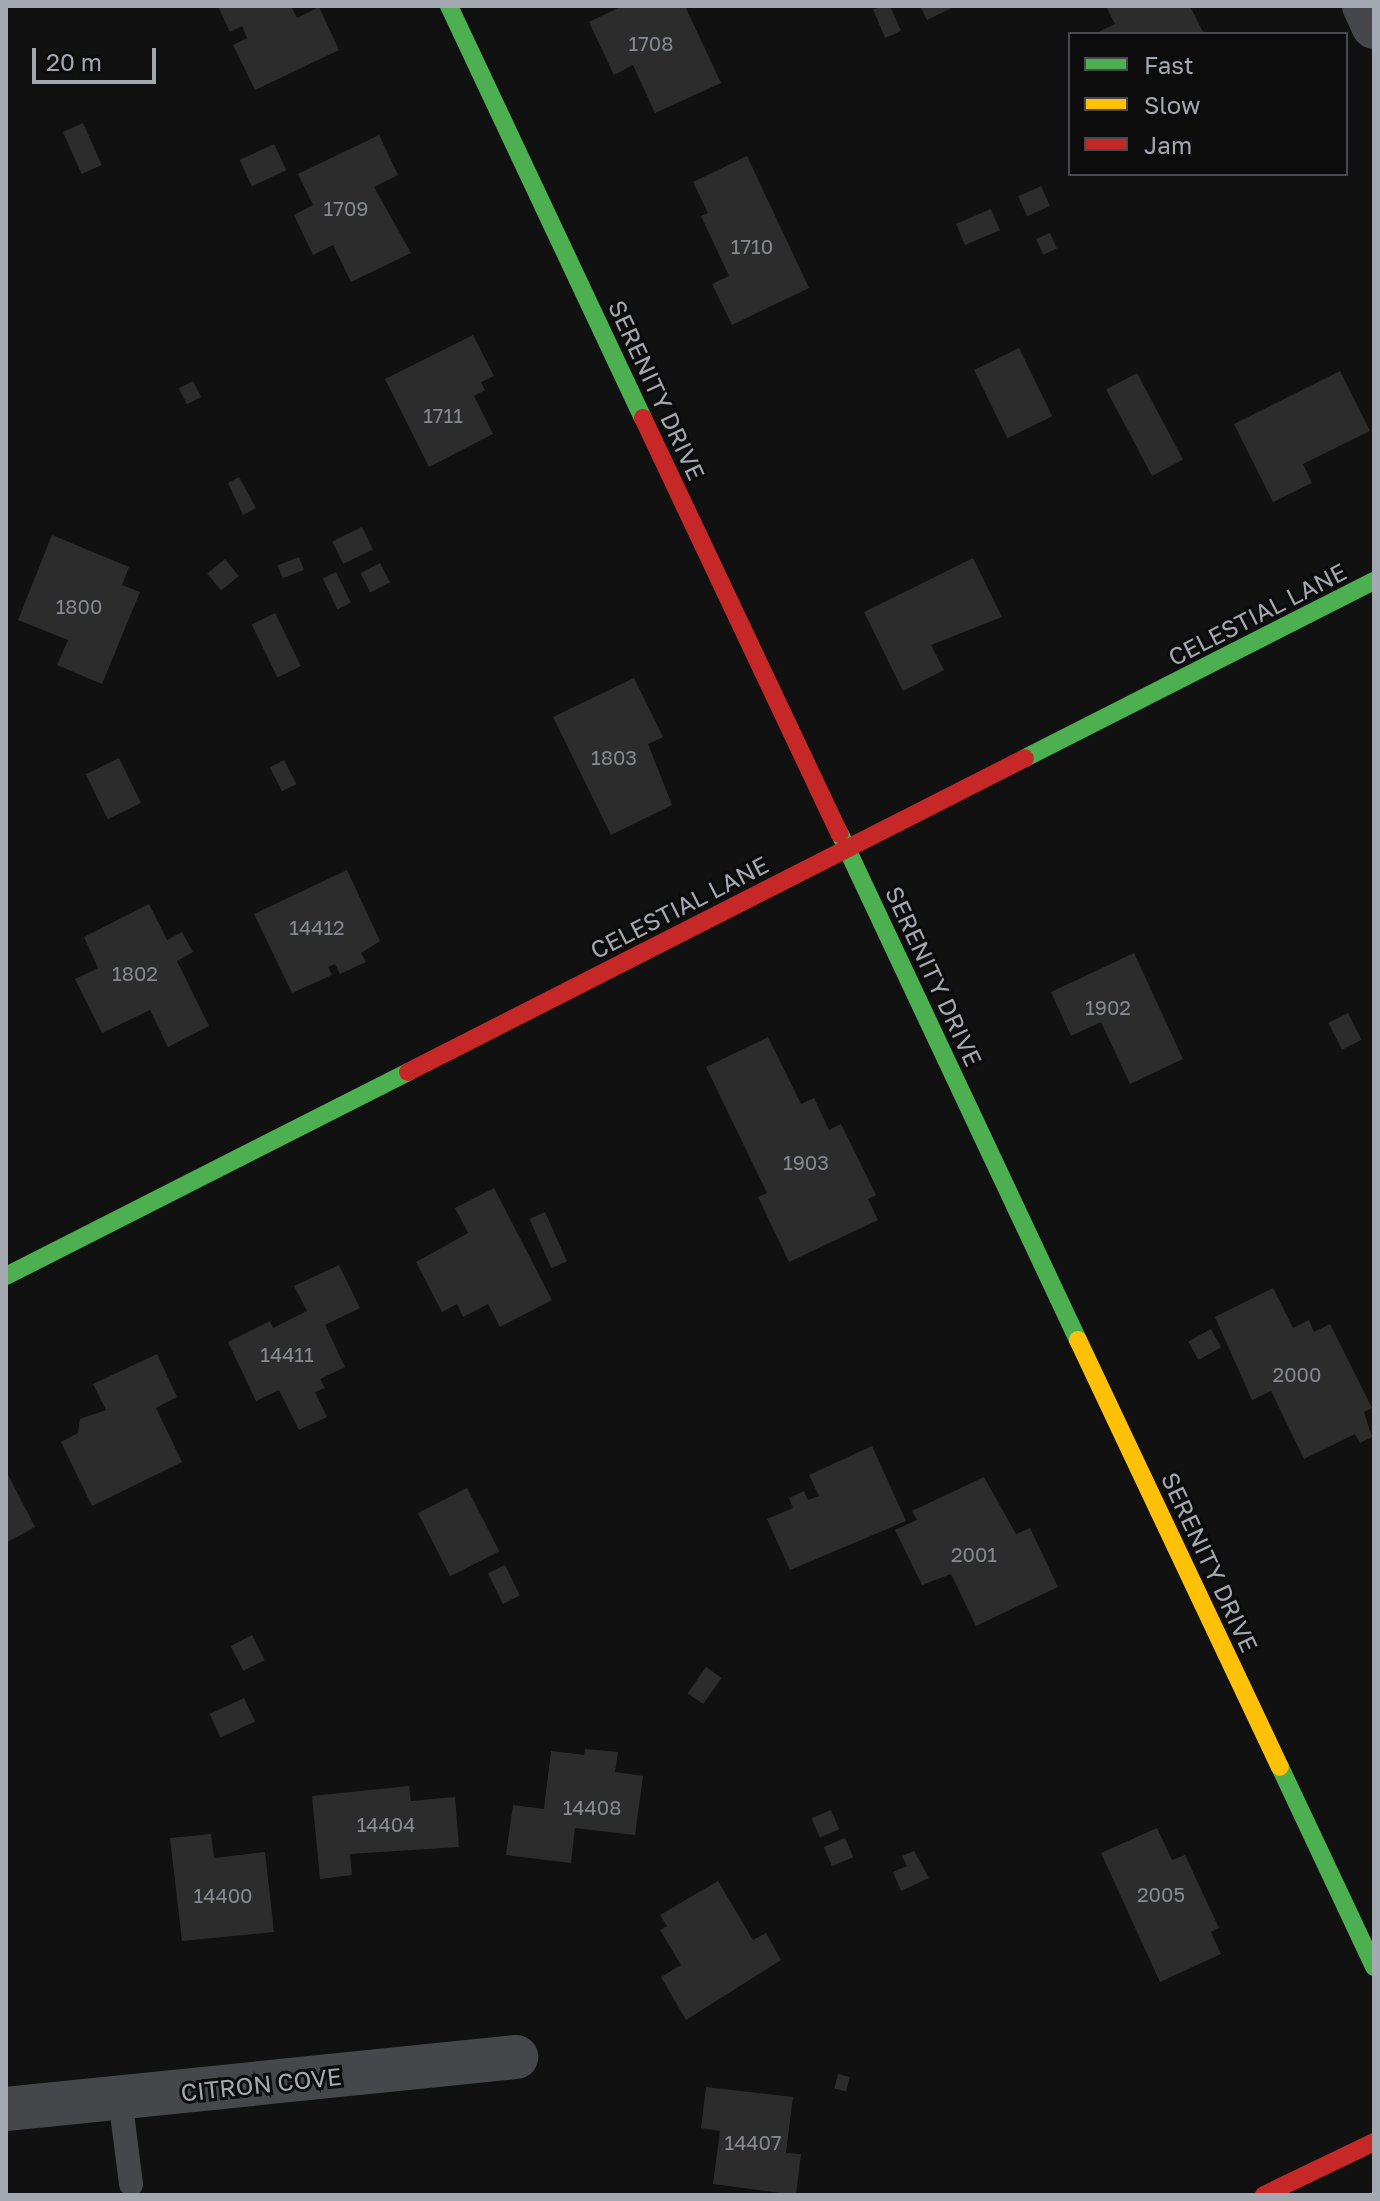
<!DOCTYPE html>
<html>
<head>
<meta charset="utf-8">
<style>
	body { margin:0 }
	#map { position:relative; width:1380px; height:2201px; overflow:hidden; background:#111112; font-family:"Golos Text",sans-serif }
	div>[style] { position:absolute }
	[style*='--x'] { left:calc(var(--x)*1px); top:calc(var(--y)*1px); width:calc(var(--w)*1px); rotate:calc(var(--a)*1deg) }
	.building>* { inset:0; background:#2c2c2d; transform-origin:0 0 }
	.lane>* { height:24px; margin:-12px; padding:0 12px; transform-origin:12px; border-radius:12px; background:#46474a }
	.street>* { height:44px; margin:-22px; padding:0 22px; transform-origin:22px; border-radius:22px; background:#46474a }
	.fast>* { height:18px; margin:-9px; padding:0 9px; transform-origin:9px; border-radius:9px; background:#4caf50 }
	.slow>* { height:18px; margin:-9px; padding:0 9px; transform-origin:9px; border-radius:9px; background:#ffc107 }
	.jam>* { height:18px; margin:-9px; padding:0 9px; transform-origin:9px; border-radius:9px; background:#c62828 }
	span { translate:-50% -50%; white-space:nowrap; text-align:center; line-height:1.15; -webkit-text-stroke:6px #0c0c0d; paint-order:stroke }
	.number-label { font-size:20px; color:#868990 }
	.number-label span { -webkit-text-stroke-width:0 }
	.street-label { font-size:24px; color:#a4a8b1 }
	.frame { position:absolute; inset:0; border:8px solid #a4a8b1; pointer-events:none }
	.legend { position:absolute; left:1068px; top:32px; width:280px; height:144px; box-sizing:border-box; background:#0c0c0d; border:2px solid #494a4f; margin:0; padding:10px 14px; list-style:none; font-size:24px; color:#a4a8b1 }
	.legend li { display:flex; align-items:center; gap:16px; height:40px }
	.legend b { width:40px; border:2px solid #494a4f }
	.scale { position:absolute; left:32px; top:48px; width:124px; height:36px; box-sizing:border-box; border:4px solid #a4a8b1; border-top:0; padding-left:10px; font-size:24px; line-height:28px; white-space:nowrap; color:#a4a8b1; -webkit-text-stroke:6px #0c0c0d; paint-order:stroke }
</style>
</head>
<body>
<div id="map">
	<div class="building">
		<i style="clip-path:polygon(218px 6px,291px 6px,297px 18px,319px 7px,339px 50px,255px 90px,233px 45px,247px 38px,242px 26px,230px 32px)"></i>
		<i style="clip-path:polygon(622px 6px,685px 6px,721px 83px,655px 113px,633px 65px,614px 75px,589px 22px)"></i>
		<i style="clip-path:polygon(890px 6px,901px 31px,885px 38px,873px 9px)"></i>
		<i style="clip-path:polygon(920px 6px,956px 6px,927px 20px)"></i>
		<i style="clip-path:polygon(1106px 6px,1190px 6px,1204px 34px,1094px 34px,1115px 24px)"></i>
		<i style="left:83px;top:123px;width:46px;height:22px;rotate:66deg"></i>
		<i style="clip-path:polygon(379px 135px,398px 175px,374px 187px,411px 253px,351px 282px,333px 245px,313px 255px,294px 215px,313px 205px,298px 174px)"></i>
		<i style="left:274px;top:144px;width:29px;height:38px;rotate:65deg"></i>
		<i style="clip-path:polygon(747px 156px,809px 288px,732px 325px,712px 284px,729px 276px,701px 216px,708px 213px,693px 182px)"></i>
		<i style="left:1041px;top:186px;width:22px;height:25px;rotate:66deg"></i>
		<i style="left:991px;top:209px;width:23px;height:38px;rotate:67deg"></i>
		<i style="left:1050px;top:233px;width:17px;height:15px;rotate:66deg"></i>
		<i style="clip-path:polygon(473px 335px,494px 376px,481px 382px,485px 390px,474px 396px,493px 434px,429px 467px,385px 379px)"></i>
		<i style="left:1019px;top:348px;width:76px;height:50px;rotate:64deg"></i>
		<i style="clip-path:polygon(1340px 371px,1370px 431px,1303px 464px,1312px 483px,1273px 502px,1234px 424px)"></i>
		<i style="left:1137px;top:373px;width:98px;height:35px;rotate:62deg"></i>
		<i style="left:193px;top:381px;width:18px;height:16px;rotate:63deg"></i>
		<i style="clip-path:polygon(239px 477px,256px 508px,243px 515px,228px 483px)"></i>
		<i style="left:362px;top:527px;width:25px;height:33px;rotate:64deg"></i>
		<i style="clip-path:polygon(52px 535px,129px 567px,122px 585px,140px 592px,102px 684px,57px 665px,68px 640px,18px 620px)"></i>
		<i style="left:299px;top:557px;width:14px;height:23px;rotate:69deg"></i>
		<i style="clip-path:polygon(973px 558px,1002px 617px,931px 645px,944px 670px,903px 691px,864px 612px)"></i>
		<i style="left:225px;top:559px;width:22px;height:23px;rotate:51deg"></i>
		<i style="left:380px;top:563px;width:22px;height:22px;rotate:63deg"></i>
		<i style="left:336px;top:572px;width:34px;height:15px;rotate:64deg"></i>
		<i style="left:275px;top:613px;width:59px;height:26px;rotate:64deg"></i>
		<i style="clip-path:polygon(634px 678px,663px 737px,648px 744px,672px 805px,611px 835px,553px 717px)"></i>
		<i style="left:119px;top:758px;width:50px;height:37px;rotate:64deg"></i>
		<i style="left:284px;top:760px;width:27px;height:16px;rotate:63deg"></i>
		<i style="clip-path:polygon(347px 870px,380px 941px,361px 953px,366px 962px,340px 974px,335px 964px,328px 967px,332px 975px,292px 993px,254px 914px)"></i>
		<i style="clip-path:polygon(149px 904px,167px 940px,182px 932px,193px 952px,177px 961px,209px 1026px,168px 1047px,150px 1010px,102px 1033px,75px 979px,98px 968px,84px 937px)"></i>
		<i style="clip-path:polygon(1134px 953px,1183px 1059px,1130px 1084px,1101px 1022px,1071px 1036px,1051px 992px)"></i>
		<i style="left:1348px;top:1013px;width:30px;height:22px;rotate:63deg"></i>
		<i style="clip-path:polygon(768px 1037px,801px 1104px,814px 1098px,829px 1130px,841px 1124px,876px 1195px,868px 1199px,878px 1220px,789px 1262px,758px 1197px,767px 1193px,706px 1067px)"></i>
		<i style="clip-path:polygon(494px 1188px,552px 1300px,500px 1327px,488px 1304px,463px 1317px,457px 1304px,442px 1312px,416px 1262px,468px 1233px,455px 1208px)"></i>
		<i style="left:545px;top:1212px;width:54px;height:17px;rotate:66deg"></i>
		<i style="clip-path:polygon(339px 1265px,360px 1308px,325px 1325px,345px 1367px,320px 1379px,325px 1388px,315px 1392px,327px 1417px,299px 1430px,279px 1390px,256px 1401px,228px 1342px,270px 1321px,273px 1328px,307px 1311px,294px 1286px)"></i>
		<i style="clip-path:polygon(1273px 1288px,1293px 1328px,1309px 1320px,1314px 1332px,1330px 1324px,1372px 1408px,1364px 1412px,1372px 1437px,1360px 1443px,1355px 1434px,1304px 1459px,1271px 1391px,1252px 1400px,1215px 1317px)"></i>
		<i style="left:1211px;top:1329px;width:21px;height:26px;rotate:61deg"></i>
		<i style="clip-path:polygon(157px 1354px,177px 1397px,156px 1408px,182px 1462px,92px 1506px,61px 1442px,78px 1433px,80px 1419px,106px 1410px,93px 1384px)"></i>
		<i style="clip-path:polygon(872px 1446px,906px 1521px,790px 1570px,767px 1519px,793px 1508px,789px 1498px,804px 1491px,808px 1500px,819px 1496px,809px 1475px)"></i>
		<i style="clip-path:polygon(6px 1471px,35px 1527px,6px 1543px)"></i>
		<i style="clip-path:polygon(984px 1477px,1016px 1534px,1030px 1528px,1058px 1587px,976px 1626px,951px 1574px,922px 1585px,895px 1530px,917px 1520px,912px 1511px)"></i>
		<i style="left:467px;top:1488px;width:71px;height:55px;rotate:63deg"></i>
		<i style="left:505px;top:1565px;width:34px;height:19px;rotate:64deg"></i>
		<i style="left:252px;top:1635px;width:28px;height:24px;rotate:63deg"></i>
		<i style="left:706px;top:1667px;width:19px;height:32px;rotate:35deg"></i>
		<i style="left:244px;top:1698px;width:26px;height:38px;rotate:65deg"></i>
		<i style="clip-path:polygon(585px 1749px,618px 1752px,615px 1772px,643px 1776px,635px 1835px,575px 1828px,571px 1863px,506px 1855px,513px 1805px,544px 1809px,551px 1751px,584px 1755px)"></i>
		<i style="clip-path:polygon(409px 1786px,411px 1801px,455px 1797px,459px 1847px,350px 1854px,352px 1875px,320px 1879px,312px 1796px)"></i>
		<i style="left:831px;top:1810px;width:21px;height:21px;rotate:67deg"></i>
		<i style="clip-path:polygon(1157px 1828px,1172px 1860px,1185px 1855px,1219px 1928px,1211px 1932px,1221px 1954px,1160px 1982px,1101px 1853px)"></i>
		<i style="clip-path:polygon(211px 1834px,214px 1858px,265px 1852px,274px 1932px,182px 1941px,170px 1838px)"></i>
		<i style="left:845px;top:1838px;width:21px;height:23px;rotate:67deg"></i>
		<i style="clip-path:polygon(914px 1851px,929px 1878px,901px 1891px,893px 1872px,907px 1866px,902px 1856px)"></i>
		<i style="clip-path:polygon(718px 1881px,753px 1940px,766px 1933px,781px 1960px,686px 2020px,661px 1977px,681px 1965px,660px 1930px,667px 1926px,660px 1915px)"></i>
		<i style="left:838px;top:2074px;width:12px;height:15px;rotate:14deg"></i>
		<i style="clip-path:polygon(706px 2087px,793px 2097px,786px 2153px,801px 2154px,796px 2195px,713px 2184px,720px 2131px,701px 2128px)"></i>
	</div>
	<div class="lane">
		<i style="--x:120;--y:2098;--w:87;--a:82.7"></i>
	</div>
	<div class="street">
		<i style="--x:1364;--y:6;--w:23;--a:65"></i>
		<i style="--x:6;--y:2109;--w:513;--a:-5.82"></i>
	</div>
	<div class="fast">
		<i style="--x:449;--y:6;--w:455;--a:64.8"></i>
		<i style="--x:1025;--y:758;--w:391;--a:-26.9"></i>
		<i style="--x:840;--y:834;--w:559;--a:64.81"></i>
		<i style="--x:6;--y:1276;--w:451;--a:-26.9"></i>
		<i style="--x:1280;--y:1767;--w:221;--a:64.8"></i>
	</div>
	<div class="slow">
		<i style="--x:1078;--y:1340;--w:472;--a:64.7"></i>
	</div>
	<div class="jam">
		<i style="--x:643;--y:418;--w:460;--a:64.7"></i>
		<i style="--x:408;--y:1072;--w:692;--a:-26.97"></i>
		<i style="--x:1264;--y:2195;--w:122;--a:-25.7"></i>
	</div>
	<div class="number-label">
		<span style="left:651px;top:43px">1708</span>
		<span style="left:346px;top:208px">1709</span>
		<span style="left:752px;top:246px">1710</span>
		<span style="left:443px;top:415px">1711</span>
		<span style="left:79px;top:606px">1800</span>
		<span style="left:614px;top:757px">1803</span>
		<span style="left:317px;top:927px">14412</span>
		<span style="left:135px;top:973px">1802</span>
		<span style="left:1108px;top:1007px">1902</span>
		<span style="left:806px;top:1162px">1903</span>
		<span style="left:287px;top:1354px">14411</span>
		<span style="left:1297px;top:1374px">2000</span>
		<span style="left:974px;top:1554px">2001</span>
		<span style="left:592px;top:1807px">14408</span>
		<span style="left:386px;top:1824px">14404</span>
		<span style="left:1161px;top:1894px">2005</span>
		<span style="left:223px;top:1895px">14400</span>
		<span style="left:753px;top:2142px">14407</span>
	</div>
	<div class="street-label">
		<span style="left:657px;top:390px;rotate:65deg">SERENITY DRIVE</span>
		<span style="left:1257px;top:614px;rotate:-27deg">CELESTIAL LANE</span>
		<span style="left:679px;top:907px;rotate:-27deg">CELESTIAL LANE</span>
		<span style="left:934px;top:976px;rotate:65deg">SERENITY DRIVE</span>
		<span style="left:1210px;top:1562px;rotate:65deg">SERENITY DRIVE</span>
		<span style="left:261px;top:2084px;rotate:-6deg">CITRON COVE</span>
	</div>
	<div class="frame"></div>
	<ul class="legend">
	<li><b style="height:10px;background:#4caf50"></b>Fast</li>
	<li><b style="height:10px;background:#ffc107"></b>Slow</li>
	<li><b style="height:10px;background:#c62828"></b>Jam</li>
	</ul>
	<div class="scale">20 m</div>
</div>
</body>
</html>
